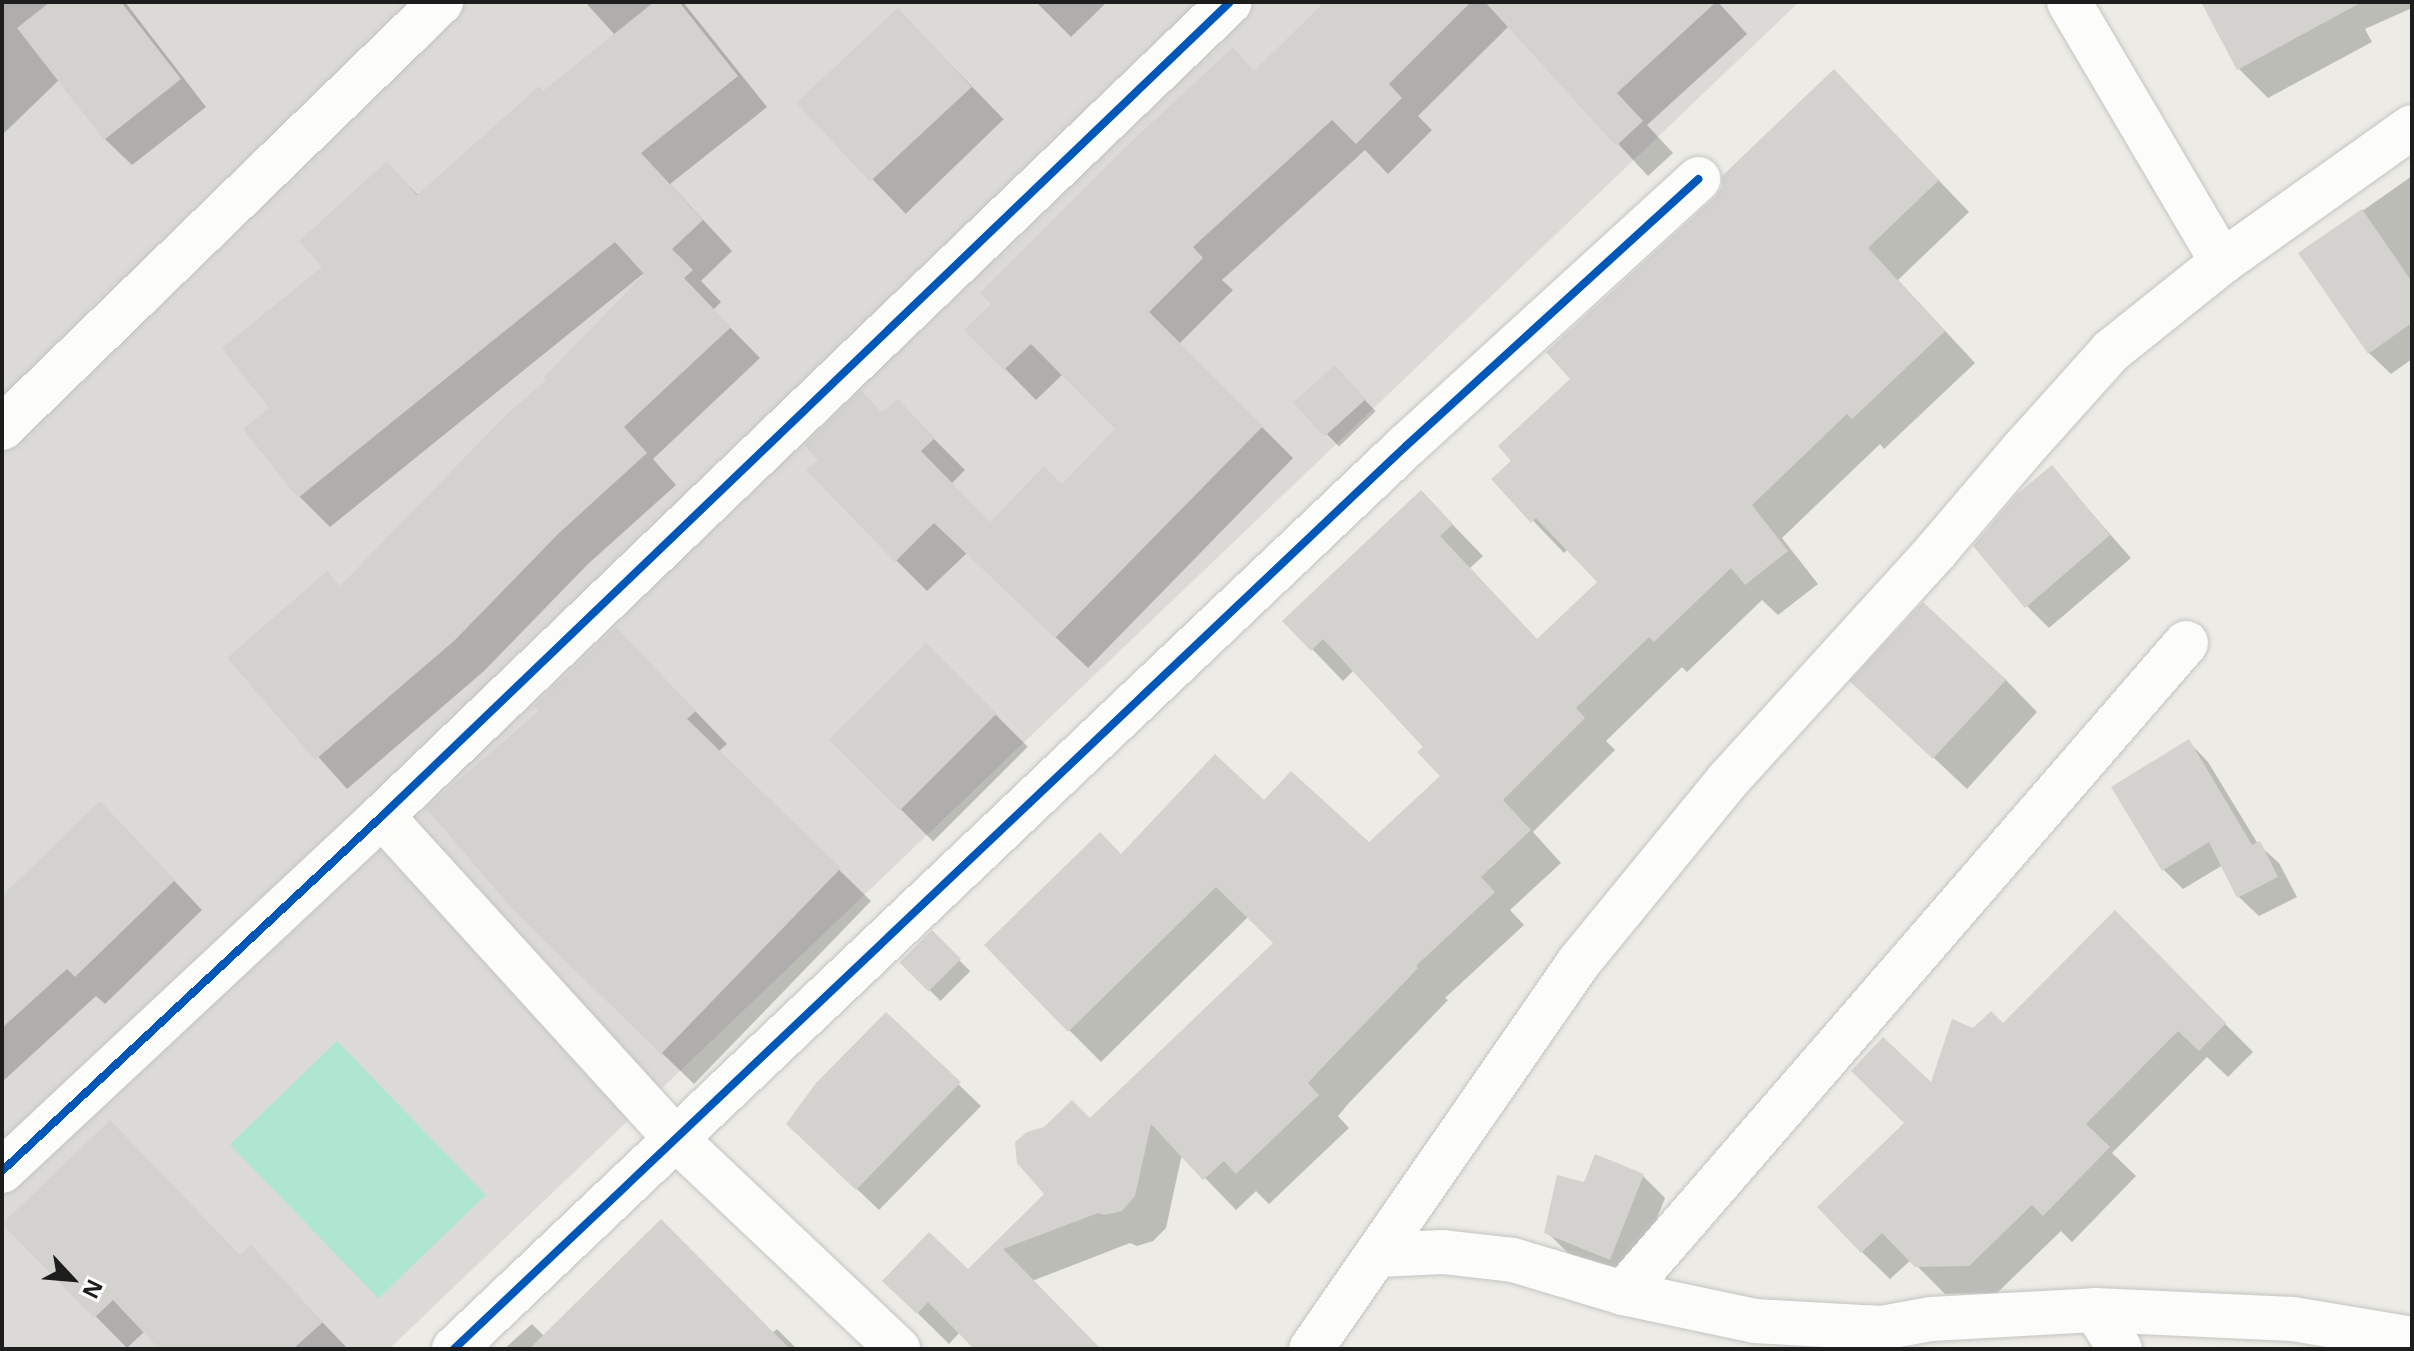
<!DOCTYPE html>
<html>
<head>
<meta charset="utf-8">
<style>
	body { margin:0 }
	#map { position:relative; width:2414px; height:1351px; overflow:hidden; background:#ecebe5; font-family:"Noto Sans",sans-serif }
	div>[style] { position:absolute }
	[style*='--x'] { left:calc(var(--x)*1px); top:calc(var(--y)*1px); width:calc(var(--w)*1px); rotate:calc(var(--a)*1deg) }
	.residential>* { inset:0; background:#dbdad7 }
	.pitch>* { inset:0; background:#afe6d2; transform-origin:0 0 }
	.shadow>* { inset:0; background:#0003; transform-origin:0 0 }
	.building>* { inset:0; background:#d4d2ce; transform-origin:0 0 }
	.roads { filter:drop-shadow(0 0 2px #c4c4c1) drop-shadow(0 0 2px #c4c4c1) }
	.minor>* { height:44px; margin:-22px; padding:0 22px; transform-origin:22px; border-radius:22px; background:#fcfcfb }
	.cycleway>* { height:8px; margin:-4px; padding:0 4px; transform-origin:4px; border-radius:4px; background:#0057b8 }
	span { translate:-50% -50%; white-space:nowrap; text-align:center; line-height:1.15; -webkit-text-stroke:7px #fff; paint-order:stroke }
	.frame { position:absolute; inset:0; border:4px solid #1d1d1d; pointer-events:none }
	.north { position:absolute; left:32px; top:1239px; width:80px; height:80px; -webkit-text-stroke:6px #fff; paint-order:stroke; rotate:116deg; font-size:22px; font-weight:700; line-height:32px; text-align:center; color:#1d1d1d }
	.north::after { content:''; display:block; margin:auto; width:28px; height:36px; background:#1d1d1d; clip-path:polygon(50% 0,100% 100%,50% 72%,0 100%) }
</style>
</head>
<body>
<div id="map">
	<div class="residential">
		<i style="clip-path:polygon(2px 2px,1799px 2px,389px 1349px,2px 1349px)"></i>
	</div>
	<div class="pitch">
		<i style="left:337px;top:1041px;width:214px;height:149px;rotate:46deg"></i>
	</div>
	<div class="shadow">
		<i style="clip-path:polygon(2px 2px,125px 2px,206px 107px,132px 165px,105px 139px,59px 80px,2px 135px)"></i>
		<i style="clip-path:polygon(585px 2px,683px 2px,767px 107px,670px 184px,732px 251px,701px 281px,721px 302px,713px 310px,760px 358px,653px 459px,676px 485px,588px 564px,484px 671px,347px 789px,230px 658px,341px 587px,549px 381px,646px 275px,644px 273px,330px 527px,299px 496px,272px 409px,324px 267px,387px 164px,419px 196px,615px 35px)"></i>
		<i style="clip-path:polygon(1036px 2px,1107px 2px,1071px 37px)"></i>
		<i style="clip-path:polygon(1327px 2px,1718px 2px,1747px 34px,1647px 125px,1673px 153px,1648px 176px,1509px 26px,1418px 116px,1432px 130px,1388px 174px,1365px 150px,1222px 280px,1233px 290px,1179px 344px,1293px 458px,1088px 668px,967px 553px,927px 591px,896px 560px,882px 414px,897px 402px,965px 470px,951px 484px,991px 525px,1062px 487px,1118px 429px,1063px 374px,1036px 400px,967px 330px,1255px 72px)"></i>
		<i style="clip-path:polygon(2203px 2px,2412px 2px,2412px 8px,2365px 29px,2372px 42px,2268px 98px,2238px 68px)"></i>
		<i style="left:898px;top:10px;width:152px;height:136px;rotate:46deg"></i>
		<i style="clip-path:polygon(1865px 103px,1969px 212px,1898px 280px,1975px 363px,1884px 449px,1880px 444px,1782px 538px,1818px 584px,1778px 615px,1762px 600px,1687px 672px,1682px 667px,1606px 741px,1615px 750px,1533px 832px,1561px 863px,1510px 910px,1524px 925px,1445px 998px,1448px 1000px,1348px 1104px,1338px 1116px,1349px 1128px,1269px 1204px,1256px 1191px,1236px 1210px,1182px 1154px,1166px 1228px,1153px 1241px,1137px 1246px,1130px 1243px,1032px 1281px,1099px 1349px,977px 1349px,960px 1332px,949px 1344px,885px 1281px,968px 1272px,1047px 1195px,1090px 1120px,1276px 944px,1248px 917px,1101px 1062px,1069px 1030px,1122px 857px,1264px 803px,1369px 845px,1442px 776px,1426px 747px,1354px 670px,1343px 681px,1285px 621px,1452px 524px,1483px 556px,1470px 568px,1538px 641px,1600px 582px,1568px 549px,1564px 553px,1493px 479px)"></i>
		<i style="clip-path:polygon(2412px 176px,2412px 359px,2391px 374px,2369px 353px,2301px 254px)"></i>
		<i style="left:1334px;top:368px;width:60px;height:51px;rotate:46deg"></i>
		<i style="clip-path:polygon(2052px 468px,2131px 558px,2049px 628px,2027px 606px)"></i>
		<i style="left:926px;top:645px;width:144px;height:134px;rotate:45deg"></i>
		<i style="clip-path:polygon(648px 662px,727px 744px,718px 752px,871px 901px,694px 1084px,548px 943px)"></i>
		<i style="clip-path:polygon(2006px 680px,2037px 712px,1967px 789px,1853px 682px)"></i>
		<i style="clip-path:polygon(2189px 742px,2208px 762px,2258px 844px,2279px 863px,2297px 897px,2259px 916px,2239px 897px,2223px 865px,2183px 889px,2163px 869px)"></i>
		<i style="clip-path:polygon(128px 832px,202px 910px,105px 1004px,96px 996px,2px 1082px,2px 898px)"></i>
		<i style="clip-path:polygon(2115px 913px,2253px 1052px,2228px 1077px,2207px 1057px,2112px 1153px,2136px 1176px,2072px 1242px,2061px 1231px,1997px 1293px,1945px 1294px,1911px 1260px,1890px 1279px,1862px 1252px,1906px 1124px,1974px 1030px,2003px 1026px)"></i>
		<i style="left:932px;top:933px;width:54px;height:42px;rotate:45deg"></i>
		<i style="clip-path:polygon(886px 1015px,981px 1106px,879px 1210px,811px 1145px)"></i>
		<i style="clip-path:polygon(1643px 1176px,1665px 1198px,1632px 1280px,1569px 1254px,1547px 1232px,1586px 1184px)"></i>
		<i style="clip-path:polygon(5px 1224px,241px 1258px,282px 1280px,348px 1349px,162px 1349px,145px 1331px,127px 1348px)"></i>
		<i style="clip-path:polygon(532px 1324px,545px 1337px,772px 1333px,777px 1329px,797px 1349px,504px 1349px)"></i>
	</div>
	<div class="building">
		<i style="clip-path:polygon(50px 2px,121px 2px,181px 79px,104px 140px,17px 28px)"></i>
		<i style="clip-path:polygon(654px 2px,679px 2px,738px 76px,641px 153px,703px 220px,672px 249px,693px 270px,684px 278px,731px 327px,624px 427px,647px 453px,558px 534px,454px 641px,315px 760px,227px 658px,327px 571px,340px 586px,507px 414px,546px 380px,544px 377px,644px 274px,615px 242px,298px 498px,243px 429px,269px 408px,222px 348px,322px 267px,299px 241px,387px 161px,417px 195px,539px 86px,543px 91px)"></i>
		<i style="clip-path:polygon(1324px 2px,1471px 2px,1389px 84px,1402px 98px,1356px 144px,1332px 120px,1193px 247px,1203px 258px,1149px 312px,1263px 426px,1055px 638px,934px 523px,895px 562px,806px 470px,818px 460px,804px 445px,861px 390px,881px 412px,898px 399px,935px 438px,921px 451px,990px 522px,1044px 466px,1062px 484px,1115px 429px,1031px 344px,1004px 370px,964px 330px,991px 304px,980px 293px,1129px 144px,1233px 47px,1254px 71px)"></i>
		<i style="clip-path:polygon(1485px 2px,1716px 2px,1617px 93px,1643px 121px,1616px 146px)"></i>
		<i style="clip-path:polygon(2201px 2px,2362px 2px,2237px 70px)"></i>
		<i style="left:898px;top:8px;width:108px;height:139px;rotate:47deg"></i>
		<i style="clip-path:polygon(1834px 69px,1939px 180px,1868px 248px,1945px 331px,1852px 419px,1847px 414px,1752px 505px,1788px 551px,1745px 585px,1731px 568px,1654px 642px,1649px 637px,1576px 708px,1585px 718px,1503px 800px,1531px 830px,1481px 877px,1495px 892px,1416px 966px,1418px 968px,1317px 1073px,1308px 1083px,1319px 1095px,1236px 1174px,1224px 1161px,1203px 1180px,1151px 1124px,1135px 1196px,1122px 1211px,1105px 1215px,1098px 1213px,1003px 1249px,1101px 1349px,974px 1349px,928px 1302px,917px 1314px,882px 1281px,929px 1232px,968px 1269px,1044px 1194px,1017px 1163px,1015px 1142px,1027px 1132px,1044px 1127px,1072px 1100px,1090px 1118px,1273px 943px,1216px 887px,1068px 1032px,984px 945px,1100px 832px,1121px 854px,1215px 754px,1264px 800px,1291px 771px,1369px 842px,1440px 776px,1417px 752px,1423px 747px,1323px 639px,1311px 651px,1282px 621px,1421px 490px,1453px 524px,1440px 536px,1537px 639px,1597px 582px,1536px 518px,1531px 523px,1491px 479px,1511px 461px,1498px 446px,1570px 379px,1546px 352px,1715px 197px,1722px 187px,1722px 176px)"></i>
		<i style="clip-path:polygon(2362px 209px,2412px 282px,2412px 323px,2368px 354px,2298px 253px)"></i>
		<i style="left:1335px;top:365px;width:46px;height:56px;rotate:48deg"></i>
		<i style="clip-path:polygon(2052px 465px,2110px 535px,2025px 608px,1973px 546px,2017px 494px)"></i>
		<i style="left:1923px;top:602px;width:114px;height:108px;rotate:43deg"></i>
		<i style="clip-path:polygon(616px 627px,696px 711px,687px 719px,841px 868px,661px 1054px,514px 911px,426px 808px,539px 711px,534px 706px)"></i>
		<i style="left:926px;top:643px;width:100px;height:137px;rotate:45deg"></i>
		<i style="clip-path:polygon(2189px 739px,2252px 845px,2260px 841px,2278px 877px,2237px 898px,2209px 842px,2162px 871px,2111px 787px)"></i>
		<i style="clip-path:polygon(100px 801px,175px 880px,75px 977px,67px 969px,2px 1028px,2px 896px)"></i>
		<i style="clip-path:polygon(2115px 910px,2226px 1023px,2199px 1051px,2178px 1031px,2086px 1124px,2110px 1147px,2043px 1216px,2032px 1205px,1969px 1266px,1915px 1267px,1882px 1233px,1861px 1253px,1817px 1207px,1904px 1123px,1851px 1071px,1883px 1037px,1931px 1082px,1952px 1019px,1973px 1028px,1991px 1011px,2003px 1023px)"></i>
		<i style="left:932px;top:930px;width:41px;height:46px;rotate:45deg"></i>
		<i style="clip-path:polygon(886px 1012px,961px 1082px,856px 1190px,786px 1124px,816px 1083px)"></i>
		<i style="clip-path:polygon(110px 1120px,240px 1255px,251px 1245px,323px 1322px,293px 1349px,159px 1349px,113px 1300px,94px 1318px,2px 1224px)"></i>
		<i style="clip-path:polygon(1595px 1154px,1644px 1174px,1610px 1260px,1544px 1233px,1557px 1175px,1584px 1182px)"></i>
		<i style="clip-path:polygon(661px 1219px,790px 1349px,529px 1349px)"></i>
	</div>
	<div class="roads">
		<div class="minor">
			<i style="--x:2069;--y:2;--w:302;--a:59.5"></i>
			<i style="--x:2;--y:428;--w:612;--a:-44.14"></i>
			<i style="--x:382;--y:816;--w:437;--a:47.7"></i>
			<i style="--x:676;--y:1139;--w:306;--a:43.4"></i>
			<i style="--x:2;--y:1171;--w:520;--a:-43.05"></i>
			<i style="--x:382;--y:816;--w:1175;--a:-43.83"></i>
			<i style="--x:1379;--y:1255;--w:64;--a:-2.7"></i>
			<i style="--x:1443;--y:1252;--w:70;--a:6.5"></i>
			<i style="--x:1513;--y:1260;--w:115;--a:16.7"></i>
			<i style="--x:1623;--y:1293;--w:135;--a:12"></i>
			<i style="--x:1755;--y:1321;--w:127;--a:3.2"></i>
			<i style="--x:1882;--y:1328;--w:50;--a:-10.4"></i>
			<i style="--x:1931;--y:1319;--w:164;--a:-3.1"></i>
			<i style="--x:2095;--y:1310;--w:46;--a:57.3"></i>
			<i style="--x:1623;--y:1293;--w:860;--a:-49.1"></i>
			<i style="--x:2095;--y:1310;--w:198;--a:2.6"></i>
			<i style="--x:2293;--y:1319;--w:121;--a:9.5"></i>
			<i style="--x:454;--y:1349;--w:1312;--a:-43.49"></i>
			<i style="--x:1406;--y:446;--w:396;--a:-42.4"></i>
			<i style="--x:1311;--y:1349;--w:471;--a:-55.3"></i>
			<i style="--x:1579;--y:962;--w:234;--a:-50.7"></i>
			<i style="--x:1727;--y:781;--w:311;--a:-47.7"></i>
			<i style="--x:1936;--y:551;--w:135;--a:-49.5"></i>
			<i style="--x:2024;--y:448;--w:130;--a:-48.1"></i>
			<i style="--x:2111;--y:351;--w:142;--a:-38.7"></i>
			<i style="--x:2222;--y:262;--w:233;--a:-35.4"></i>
		</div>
	</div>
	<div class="cycleway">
		<i style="--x:2;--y:1171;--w:520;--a:-43.05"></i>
		<i style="--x:382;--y:816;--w:1175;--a:-43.83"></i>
		<i style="--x:454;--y:1349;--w:1312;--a:-43.49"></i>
		<i style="--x:1406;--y:446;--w:396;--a:-42.4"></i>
	</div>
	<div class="frame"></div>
	<div class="north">N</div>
</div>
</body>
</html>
